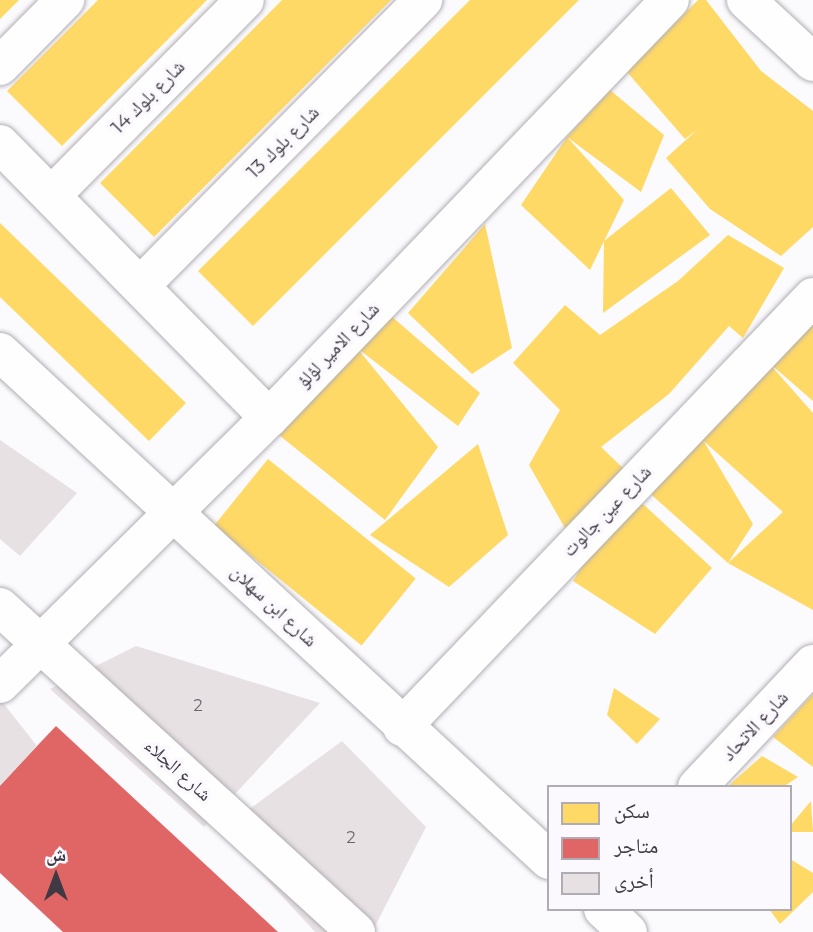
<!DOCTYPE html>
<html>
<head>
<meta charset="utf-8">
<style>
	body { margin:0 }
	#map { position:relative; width:813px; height:932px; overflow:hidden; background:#fbfafd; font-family:Montserrat,"Noto Naskh Arabic",sans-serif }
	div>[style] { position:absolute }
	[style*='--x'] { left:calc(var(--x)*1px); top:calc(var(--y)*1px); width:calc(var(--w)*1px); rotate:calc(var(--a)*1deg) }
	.homes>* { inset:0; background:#ffd966; transform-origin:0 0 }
	.shops>* { inset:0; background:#e06666 }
	.building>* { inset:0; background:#e8e1e4 }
	.roads { filter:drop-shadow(0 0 2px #b1aeb4) drop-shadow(0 0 2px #b1aeb4) }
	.minor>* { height:38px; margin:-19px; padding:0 19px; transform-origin:19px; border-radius:19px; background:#fefeff }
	span { translate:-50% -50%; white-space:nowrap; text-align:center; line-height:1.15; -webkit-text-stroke:7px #fbf9fe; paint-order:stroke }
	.number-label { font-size:16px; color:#6a656d }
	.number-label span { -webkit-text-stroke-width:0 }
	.street-label { font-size:19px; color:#3e3943 }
	.legend { position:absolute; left:547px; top:785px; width:245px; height:126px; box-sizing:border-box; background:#fbf9fe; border:2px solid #afacb3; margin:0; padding:9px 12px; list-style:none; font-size:21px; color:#3e3943 }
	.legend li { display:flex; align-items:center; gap:14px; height:35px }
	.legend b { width:35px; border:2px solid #afacb3 }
	.north { position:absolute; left:21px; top:841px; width:70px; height:70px; -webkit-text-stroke:5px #fbf9fe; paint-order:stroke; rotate:0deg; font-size:19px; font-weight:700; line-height:28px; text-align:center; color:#3e3943 }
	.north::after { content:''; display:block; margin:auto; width:24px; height:32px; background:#3e3943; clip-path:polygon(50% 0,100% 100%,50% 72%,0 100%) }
</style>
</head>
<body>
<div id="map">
	<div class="homes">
		<i style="clip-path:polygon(0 0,19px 0,0 19px)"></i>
		<i style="clip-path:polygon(98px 0,207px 0,62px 146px,7px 91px)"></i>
		<i style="clip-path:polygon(282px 0,391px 0,154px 237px,100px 183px)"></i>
		<i style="clip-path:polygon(470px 0,579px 0,253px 326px,198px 271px)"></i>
		<i style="clip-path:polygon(698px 0,706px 0,761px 71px,813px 111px,813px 227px,781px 256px,710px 209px,666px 158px,698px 129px,685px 139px,627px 72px)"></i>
		<i style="clip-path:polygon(610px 90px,664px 135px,641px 192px,567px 137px,624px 200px,590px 270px,521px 205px,567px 137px)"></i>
		<i style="clip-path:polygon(671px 188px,710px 235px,603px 313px,604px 241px)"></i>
		<i style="clip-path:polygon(0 223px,186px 403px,149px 441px,0 297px)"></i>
		<i style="clip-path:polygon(485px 224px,512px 348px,472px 374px,408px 313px)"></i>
		<i style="clip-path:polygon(728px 235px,784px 268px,743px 338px,729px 326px,669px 394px,601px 447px,625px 470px,565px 528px,529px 465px,560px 410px,513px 363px,565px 305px,600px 335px,678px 281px)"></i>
		<i style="clip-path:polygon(390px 315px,480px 393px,458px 426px,357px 348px,438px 447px,385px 520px,279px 435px,357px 348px)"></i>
		<i style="clip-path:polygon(813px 316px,813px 401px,767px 361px,813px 413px,813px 610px,728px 563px,783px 512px,688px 427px)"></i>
		<i style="clip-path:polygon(703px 440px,753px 524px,728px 563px,636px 481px)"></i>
		<i style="clip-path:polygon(478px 444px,508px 535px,449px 587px,370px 535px)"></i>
		<i style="left:268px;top:459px;width:190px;height:86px;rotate:39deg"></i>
		<i style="clip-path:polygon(628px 490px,712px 568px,655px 634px,573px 581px)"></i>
		<i style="clip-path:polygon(614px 688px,660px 719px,637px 744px,607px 715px)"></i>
		<i style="clip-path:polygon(813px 694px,813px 767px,773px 737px)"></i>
		<i style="clip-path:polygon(762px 756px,798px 777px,783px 787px,727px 787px)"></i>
		<i style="clip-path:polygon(811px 801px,813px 832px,790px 832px,790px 826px)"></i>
		<i style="clip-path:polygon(790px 859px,813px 873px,813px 892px,780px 924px,769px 909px,790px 909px)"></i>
	</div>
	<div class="shops">
		<i style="clip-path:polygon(56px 726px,278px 932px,63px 932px,0 873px,0 785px)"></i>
	</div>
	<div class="building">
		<i style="clip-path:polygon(0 440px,77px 493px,20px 556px,0 539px)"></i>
		<i style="clip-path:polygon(136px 646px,320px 703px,204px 827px,50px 689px)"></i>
		<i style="clip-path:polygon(0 699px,37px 746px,0 786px)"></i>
		<i style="clip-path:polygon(342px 741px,426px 827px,372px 932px,315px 932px,221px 830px)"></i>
	</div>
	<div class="roads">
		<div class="minor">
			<i style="--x:746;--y:0;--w:91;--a:42.8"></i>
			<i style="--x:0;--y:66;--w:93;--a:-45.4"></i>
			<i style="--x:0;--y:144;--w:384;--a:45.5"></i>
			<i style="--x:52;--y:195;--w:274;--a:-45.3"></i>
			<i style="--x:142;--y:284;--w:400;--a:-45.3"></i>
			<i style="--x:0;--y:352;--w:748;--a:42.78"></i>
			<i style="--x:0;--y:607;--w:482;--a:42.4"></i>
			<i style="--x:0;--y:684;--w:378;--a:-44.7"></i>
			<i style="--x:269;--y:418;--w:579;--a:-46.19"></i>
			<i style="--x:402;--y:727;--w:595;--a:-46.29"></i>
			<i style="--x:697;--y:787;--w:169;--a:-46.7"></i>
			<i style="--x:603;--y:909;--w:34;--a:43"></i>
		</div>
	</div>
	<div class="number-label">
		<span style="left:198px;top:706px">2</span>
		<span style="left:351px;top:838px">2</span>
	</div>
	<div class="street-label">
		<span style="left:148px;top:97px;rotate:-45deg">شارع بلوك 14</span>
		<span style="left:283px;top:142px;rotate:-45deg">شارع بلوك 13</span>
		<span style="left:338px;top:345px;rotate:-46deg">شارع الامير لؤلؤ</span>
		<span style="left:607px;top:511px;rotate:-46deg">شارع عين جالوت</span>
		<span style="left:274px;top:606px;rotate:43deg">شارع ابن سهلان</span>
		<span style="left:755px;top:726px;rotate:-47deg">شارع الاتحاد</span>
		<span style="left:178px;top:770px;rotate:42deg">شارع الجلاء</span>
	</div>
	<ul class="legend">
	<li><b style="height:19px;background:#ffd966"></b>سكن</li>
	<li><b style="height:19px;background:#e06666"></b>متاجر</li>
	<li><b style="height:19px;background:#e8e1e4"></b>أخرى</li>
	</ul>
	<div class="north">ش</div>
</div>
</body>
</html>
